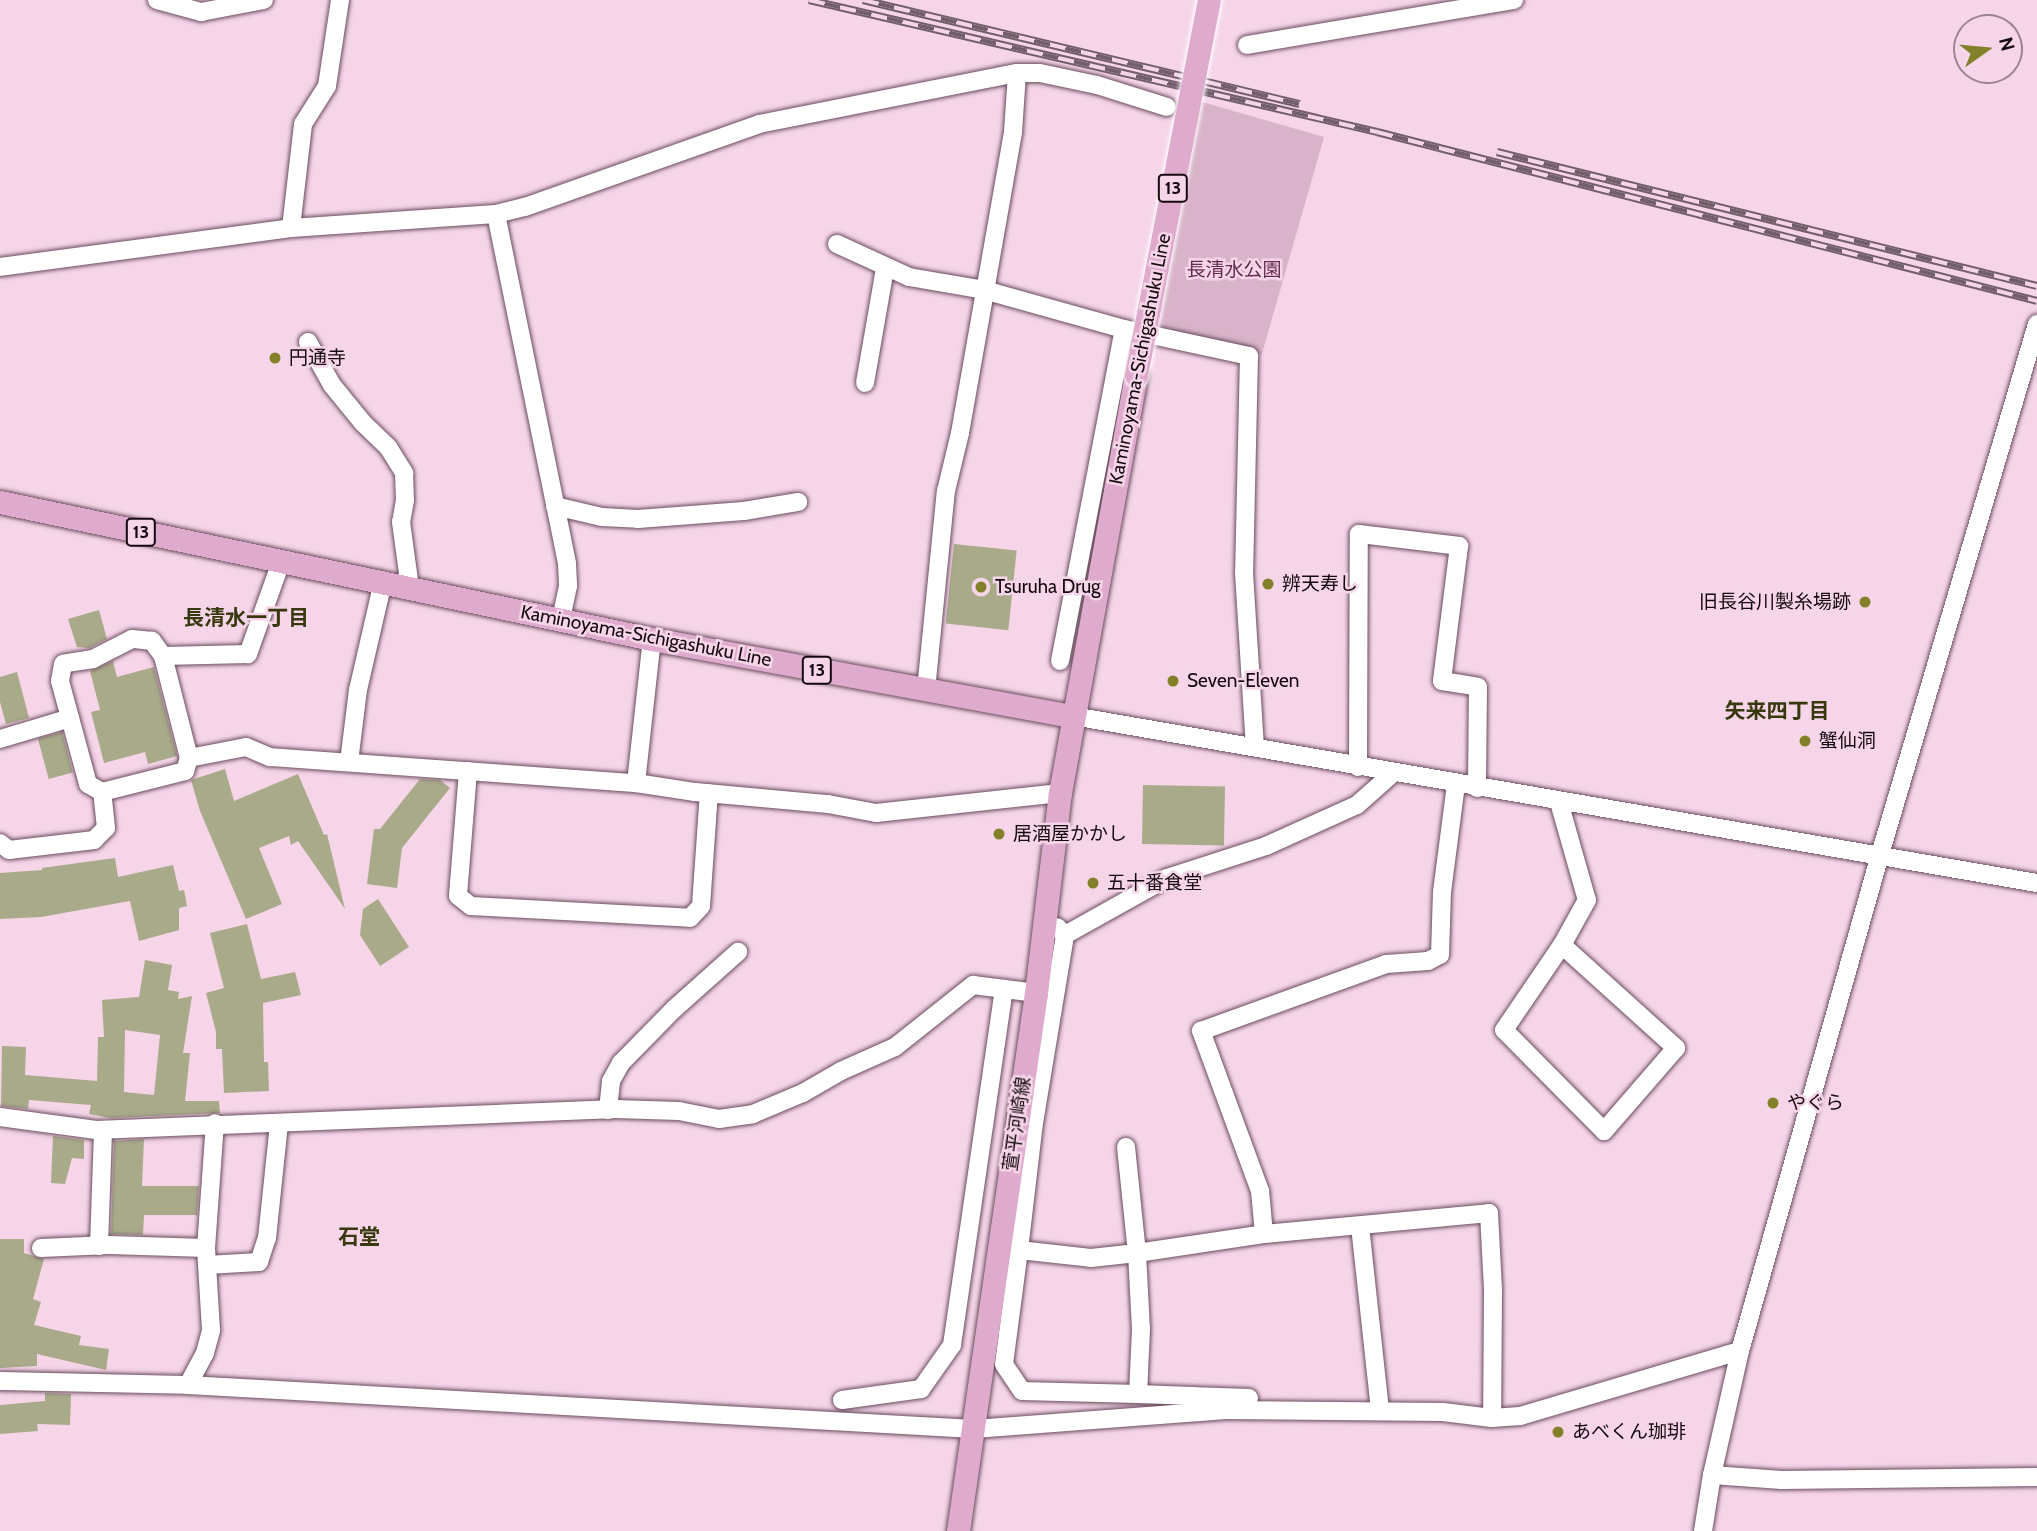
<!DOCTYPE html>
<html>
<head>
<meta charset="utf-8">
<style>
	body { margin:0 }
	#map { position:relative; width:2037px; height:1531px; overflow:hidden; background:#f6d5e8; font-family:Cabin,"Noto Sans JP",sans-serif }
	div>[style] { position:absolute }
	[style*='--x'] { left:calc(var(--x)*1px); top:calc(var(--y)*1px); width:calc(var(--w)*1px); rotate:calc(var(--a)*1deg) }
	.green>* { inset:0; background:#d9b3c9; transform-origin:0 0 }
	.building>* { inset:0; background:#a9aa8a; transform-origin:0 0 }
	.roads { filter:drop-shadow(0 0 2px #694d5e) drop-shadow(0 0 2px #694d5e) }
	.minor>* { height:18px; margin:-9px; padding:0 9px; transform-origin:9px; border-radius:9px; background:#fff }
	.major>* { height:23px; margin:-11.5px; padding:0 11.5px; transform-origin:11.5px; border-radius:11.5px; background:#dfabcc }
	.rail>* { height:8px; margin-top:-4px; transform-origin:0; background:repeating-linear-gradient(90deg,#f6d5e8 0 16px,#735f6b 0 32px); box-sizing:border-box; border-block:2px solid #735f6b }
	.bridges { filter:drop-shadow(0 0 2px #fff) drop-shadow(0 0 2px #fff) }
	.major-bridge>* { height:23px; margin:-11.5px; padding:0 11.5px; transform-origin:11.5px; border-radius:11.5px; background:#dfabcc }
	.dots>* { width:19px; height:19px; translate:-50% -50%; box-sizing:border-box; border:4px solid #f6d5e8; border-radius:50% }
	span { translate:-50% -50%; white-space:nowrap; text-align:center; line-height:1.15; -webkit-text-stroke:5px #f6d5e8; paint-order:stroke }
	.shield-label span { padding:2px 5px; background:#f6d5e8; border:2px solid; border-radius:5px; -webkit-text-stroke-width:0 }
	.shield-label { font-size:18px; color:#150a10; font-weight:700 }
	.park-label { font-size:19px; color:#612d4e }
	.poi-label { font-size:19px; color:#150a10 }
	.left { translate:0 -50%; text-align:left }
	.right { translate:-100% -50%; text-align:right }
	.street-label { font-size:19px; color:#150a10 }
	.neighbourhood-label { font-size:21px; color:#38380f; font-weight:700 }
	.north { position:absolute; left:1953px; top:14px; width:70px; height:70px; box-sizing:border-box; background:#f6d5e8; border:2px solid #9c8492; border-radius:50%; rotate:75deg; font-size:19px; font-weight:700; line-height:28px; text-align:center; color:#150a10 }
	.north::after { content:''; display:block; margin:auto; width:24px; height:32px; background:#82812a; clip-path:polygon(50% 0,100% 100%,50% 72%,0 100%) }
</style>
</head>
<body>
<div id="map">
	<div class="green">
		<i style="left:1202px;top:102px;width:127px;height:227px;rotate:16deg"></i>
	</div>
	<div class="building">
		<i style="left:954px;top:544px;width:63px;height:80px;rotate:6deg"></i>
		<i style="clip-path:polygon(99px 610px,107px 639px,89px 648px,77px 647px,68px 619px)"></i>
		<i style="clip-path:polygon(113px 661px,117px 677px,154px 667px,177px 756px,148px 764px,145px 752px,104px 763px,91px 712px,100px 710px,90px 671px)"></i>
		<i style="clip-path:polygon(17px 672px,29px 718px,6px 724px,0 702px,0 677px)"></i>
		<i style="left:62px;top:732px;width:42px;height:25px;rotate:75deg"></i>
		<i style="clip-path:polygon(225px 769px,234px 801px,298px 774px,324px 835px,327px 834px,345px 909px,298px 841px,291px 845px,289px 836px,259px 848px,282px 904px,246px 919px,200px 811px,191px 780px)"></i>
		<i style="clip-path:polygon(420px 779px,440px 780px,450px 788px,402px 848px,397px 888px,367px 884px,374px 829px,380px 829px)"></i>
		<i style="left:1143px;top:785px;width:82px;height:59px;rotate:1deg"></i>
		<i style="clip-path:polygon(115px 858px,118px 877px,173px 865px,179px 891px,184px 890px,187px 906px,179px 908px,179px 930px,139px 941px,130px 901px,41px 917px,0 919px,0 873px,42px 870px,42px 868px)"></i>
		<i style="clip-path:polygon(378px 899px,409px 947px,380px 966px,360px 935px,363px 909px)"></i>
		<i style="clip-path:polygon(247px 924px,261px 979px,295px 972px,301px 995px,263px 1003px,264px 1062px,268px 1062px,269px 1091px,224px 1093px,222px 1049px,216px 1049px,216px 1032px,206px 993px,224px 988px,210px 933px)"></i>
		<i style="clip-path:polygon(evenodd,145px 960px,172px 965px,168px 990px,179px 992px,178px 999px,192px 996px,183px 1053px,190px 1053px,185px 1101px,219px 1101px,220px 1113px,110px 1118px,89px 1114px,91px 1105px,29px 1100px,28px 1109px,1px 1106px,2px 1046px,26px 1047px,25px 1075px,97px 1081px,98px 1037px,104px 1037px,102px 1000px,139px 997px,145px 960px,125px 1030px,160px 1035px,154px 1095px,124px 1092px,125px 1030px)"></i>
		<i style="clip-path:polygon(53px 1136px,84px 1140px,84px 1159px,72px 1158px,65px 1184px,51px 1183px)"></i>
		<i style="clip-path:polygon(144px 1139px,142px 1186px,199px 1186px,197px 1215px,144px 1215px,143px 1235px,111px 1234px,114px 1141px)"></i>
		<i style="clip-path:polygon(0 1239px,24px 1239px,24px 1253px,44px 1259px,33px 1299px,41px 1302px,34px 1325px,81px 1336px,79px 1345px,109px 1349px,106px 1370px,37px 1354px,37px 1366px,0 1368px)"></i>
		<i style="clip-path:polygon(45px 1393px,71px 1394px,70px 1425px,37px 1424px,38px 1431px,0 1434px,0 1405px,45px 1401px)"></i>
	</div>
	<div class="roads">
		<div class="minor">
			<i style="--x:157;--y:0;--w:46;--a:15.3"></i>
			<i style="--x:201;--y:12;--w:64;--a:-10.8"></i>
			<i style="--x:1247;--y:45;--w:271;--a:-9.6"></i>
			<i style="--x:496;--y:214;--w:357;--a:78.5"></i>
			<i style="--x:567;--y:564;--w:22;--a:87"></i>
			<i style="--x:568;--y:586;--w:33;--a:102"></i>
			<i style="--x:291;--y:228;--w:105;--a:-83.4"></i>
			<i style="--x:303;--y:124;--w:45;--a:-57.7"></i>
			<i style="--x:327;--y:86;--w:87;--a:-81.4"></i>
			<i style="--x:837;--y:244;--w:79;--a:24.6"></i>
			<i style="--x:909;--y:277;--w:76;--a:9.8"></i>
			<i style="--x:984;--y:290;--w:145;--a:15.6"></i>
			<i style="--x:1124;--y:329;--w:128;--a:12.2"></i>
			<i style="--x:1249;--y:356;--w:217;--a:91.3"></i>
			<i style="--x:1244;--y:573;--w:174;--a:86.4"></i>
			<i style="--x:0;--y:267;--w:294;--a:-7.6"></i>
			<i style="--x:291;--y:228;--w:205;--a:-3.9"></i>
			<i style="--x:496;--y:214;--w:30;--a:-14"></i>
			<i style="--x:525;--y:207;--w:248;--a:-19.5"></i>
			<i style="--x:759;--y:124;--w:263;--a:-11.2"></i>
			<i style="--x:1017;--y:73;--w:23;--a:0"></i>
			<i style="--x:1040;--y:73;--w:58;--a:11.9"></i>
			<i style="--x:1097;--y:85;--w:73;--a:17.4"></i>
			<i style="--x:308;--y:342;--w:49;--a:60.8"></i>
			<i style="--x:332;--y:385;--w:49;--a:50.8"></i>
			<i style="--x:363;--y:423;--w:35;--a:44"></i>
			<i style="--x:388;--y:447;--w:31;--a:58"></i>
			<i style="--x:404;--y:473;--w:27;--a:88"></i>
			<i style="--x:405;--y:500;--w:22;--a:100"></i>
			<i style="--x:401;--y:522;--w:67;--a:82.2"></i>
			<i style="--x:865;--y:383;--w:117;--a:-80.1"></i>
			<i style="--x:555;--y:506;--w:48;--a:13.2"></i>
			<i style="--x:602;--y:517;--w:36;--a:3"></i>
			<i style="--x:638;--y:519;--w:106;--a:-4.3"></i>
			<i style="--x:744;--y:511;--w:55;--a:-9.5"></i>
			<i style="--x:281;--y:562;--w:98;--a:109.7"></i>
			<i style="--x:248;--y:654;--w:85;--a:178.7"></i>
			<i style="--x:163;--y:656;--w:19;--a:-126"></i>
			<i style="--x:152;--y:641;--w:20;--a:-174"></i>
			<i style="--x:132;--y:639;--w:44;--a:152.9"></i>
			<i style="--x:93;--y:659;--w:30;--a:171"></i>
			<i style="--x:63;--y:664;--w:17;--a:100"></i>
			<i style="--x:60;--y:681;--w:107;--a:74.8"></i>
			<i style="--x:88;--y:784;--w:16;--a:30"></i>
			<i style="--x:102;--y:792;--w:86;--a:-14.2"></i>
			<i style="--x:185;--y:771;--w:14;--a:-73"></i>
			<i style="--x:189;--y:758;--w:58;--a:-10.9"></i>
			<i style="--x:246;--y:747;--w:26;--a:23"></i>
			<i style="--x:270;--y:757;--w:367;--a:4.1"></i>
			<i style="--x:636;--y:783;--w:145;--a:-83.7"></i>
			<i style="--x:163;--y:656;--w:105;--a:75.7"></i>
			<i style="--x:1060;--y:661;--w:338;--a:-79.1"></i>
			<i style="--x:926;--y:690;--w:200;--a:-84.3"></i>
			<i style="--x:946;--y:491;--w:60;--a:-76.4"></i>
			<i style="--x:960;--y:433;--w:306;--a:-80"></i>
			<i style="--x:1013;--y:132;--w:59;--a:-86.1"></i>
			<i style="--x:1073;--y:716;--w:978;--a:9.83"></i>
			<i style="--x:0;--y:739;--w:73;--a:-16.7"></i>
			<i style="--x:349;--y:762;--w:73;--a:-82.9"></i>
			<i style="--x:358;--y:690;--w:111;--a:-77"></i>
			<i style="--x:1358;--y:767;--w:233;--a:-89.8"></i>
			<i style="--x:1359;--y:534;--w:101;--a:6.8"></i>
			<i style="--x:1459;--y:546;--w:136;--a:97.2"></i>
			<i style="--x:1442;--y:681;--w:36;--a:9"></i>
			<i style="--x:1478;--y:687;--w:101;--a:90.6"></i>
			<i style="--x:468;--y:771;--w:125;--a:94.6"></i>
			<i style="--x:458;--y:896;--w:16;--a:38"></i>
			<i style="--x:471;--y:906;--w:219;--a:3.1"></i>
			<i style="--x:690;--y:918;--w:16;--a:-47"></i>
			<i style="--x:701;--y:906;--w:113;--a:-86"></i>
			<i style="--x:636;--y:783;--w:60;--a:8.7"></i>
			<i style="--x:695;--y:792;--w:134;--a:5.2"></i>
			<i style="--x:828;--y:804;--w:49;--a:10.6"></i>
			<i style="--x:876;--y:813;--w:185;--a:-6.2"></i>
			<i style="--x:1559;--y:802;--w:102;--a:74.1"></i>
			<i style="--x:1587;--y:900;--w:51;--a:119.1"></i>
			<i style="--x:0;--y:843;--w:11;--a:38"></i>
			<i style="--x:9;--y:850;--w:86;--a:-6.7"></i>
			<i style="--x:94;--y:840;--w:17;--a:-45"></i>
			<i style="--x:106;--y:828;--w:36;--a:-96"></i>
			<i style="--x:1065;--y:935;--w:117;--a:-29.2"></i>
			<i style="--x:1167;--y:878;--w:104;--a:-17.9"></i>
			<i style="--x:1266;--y:846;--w:100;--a:-24.3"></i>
			<i style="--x:1357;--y:805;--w:48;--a:-41.6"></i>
			<i style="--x:1562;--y:945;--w:154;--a:42.1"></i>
			<i style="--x:1676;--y:1048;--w:110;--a:130.9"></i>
			<i style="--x:1604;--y:1131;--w:142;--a:-134.7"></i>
			<i style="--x:1504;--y:1030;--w:103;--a:-55.7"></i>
			<i style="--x:608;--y:1110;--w:29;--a:-84"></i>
			<i style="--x:611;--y:1081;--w:21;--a:-61"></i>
			<i style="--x:621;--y:1063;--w:76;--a:-45.5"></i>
			<i style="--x:674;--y:1009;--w:86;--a:-41.7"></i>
			<i style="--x:0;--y:1117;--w:97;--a:7.7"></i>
			<i style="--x:96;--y:1130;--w:520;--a:-2.31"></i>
			<i style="--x:616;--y:1109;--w:63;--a:1.8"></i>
			<i style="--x:679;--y:1111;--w:41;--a:11.3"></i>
			<i style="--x:719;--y:1119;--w:34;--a:-8"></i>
			<i style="--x:753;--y:1114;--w:54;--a:-22.8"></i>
			<i style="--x:803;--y:1093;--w:44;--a:-30.1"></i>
			<i style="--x:841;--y:1071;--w:59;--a:-24"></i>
			<i style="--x:895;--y:1047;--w:100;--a:-38.5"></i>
			<i style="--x:973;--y:985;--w:64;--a:7.2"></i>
			<i style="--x:1126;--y:1147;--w:107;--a:84.1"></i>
			<i style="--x:1137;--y:1253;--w:76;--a:87"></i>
			<i style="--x:1141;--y:1329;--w:65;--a:92.6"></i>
			<i style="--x:1138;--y:1394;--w:116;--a:-178.5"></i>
			<i style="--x:1022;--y:1391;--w:32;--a:-124"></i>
			<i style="--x:1004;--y:1364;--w:115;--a:-82.5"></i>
			<i style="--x:1019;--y:1250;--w:72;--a:6.3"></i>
			<i style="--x:1091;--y:1258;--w:46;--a:-6.2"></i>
			<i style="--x:1137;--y:1253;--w:128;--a:-8.5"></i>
			<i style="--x:1264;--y:1234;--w:226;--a:-5.3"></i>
			<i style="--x:1489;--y:1213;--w:77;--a:87"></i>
			<i style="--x:1493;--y:1290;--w:128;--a:90.4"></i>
			<i style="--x:1360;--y:1226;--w:186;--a:83.8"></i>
			<i style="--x:1264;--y:1234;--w:43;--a:-95.3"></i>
			<i style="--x:1260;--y:1191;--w:171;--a:-110.2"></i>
			<i style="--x:1201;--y:1031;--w:197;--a:-19.9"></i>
			<i style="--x:1386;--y:964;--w:42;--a:-4.1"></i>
			<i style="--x:1428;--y:961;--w:13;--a:-27"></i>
			<i style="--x:1440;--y:955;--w:63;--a:-88.2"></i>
			<i style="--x:1442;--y:892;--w:109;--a:-82.6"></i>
			<i style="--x:99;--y:1246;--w:116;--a:-88"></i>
			<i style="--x:41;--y:1248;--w:68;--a:-2.5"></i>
			<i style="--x:109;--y:1245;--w:97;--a:1.8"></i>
			<i style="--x:1019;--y:1250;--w:128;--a:-83.3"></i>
			<i style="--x:1034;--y:1123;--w:191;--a:-80.6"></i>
			<i style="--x:1065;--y:935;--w:11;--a:-135"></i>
			<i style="--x:207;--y:1265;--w:52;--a:-3.3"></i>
			<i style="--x:259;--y:1262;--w:25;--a:-72"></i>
			<i style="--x:267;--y:1238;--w:115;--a:-84"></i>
			<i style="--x:0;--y:1381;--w:188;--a:1.2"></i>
			<i style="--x:188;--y:1385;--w:787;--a:3.2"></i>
			<i style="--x:974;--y:1429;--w:252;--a:-4.3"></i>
			<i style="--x:1225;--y:1410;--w:218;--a:0.5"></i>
			<i style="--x:1443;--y:1412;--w:49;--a:7"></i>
			<i style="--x:1492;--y:1418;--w:28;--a:-4"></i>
			<i style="--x:1520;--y:1416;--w:229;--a:-16.5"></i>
			<i style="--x:188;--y:1385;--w:36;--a:-62"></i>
			<i style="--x:205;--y:1353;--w:24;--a:-75"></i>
			<i style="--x:211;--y:1330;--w:82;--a:-93.5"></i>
			<i style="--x:206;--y:1248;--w:125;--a:-85.9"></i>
			<i style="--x:1138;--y:1394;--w:111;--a:2.1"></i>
			<i style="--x:842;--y:1400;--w:80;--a:-7.9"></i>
			<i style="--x:921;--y:1389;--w:54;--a:-54.8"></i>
			<i style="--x:952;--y:1345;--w:360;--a:-81.7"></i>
			<i style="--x:1712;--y:1475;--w:70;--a:4.1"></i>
			<i style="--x:1782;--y:1480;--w:255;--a:-0.7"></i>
			<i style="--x:1703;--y:1531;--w:57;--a:-80.9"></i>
			<i style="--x:1712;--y:1475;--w:127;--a:-77.3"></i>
			<i style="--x:1740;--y:1351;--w:512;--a:-74.25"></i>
			<i style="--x:1879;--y:858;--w:557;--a:-73.52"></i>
		</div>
		<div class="major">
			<i style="--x:0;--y:502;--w:666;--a:11.87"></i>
			<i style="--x:652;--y:639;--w:428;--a:10.4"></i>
			<i style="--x:958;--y:1531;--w:544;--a:-81.75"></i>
			<i style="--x:1036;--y:993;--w:201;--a:-83.2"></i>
			<i style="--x:1060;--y:793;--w:425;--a:-79.7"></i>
		</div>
	</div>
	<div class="rail">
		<i style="--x:809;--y:0;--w:583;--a:13.08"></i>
		<i style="--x:1377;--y:132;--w:681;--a:14.36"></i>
		<i style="--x:863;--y:0;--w:449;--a:13.4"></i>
		<i style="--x:1497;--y:152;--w:556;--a:13.94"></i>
	</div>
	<div class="bridges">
		<div class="major-bridge">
			<i style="--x:1136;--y:375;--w:382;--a:-79"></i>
		</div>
	</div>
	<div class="dots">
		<i style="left:275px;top:358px;background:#82812a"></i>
		<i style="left:1268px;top:584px;background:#82812a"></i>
		<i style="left:981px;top:587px;background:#82812a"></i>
		<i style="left:1865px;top:602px;background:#82812a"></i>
		<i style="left:1173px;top:681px;background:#82812a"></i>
		<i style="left:1805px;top:741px;background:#82812a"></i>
		<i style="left:999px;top:834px;background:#82812a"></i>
		<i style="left:1093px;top:883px;background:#82812a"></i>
		<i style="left:1773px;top:1103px;background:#82812a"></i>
		<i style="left:1558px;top:1432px;background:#82812a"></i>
	</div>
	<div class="shield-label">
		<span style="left:1173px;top:188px">13</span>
		<span style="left:141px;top:532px">13</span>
		<span style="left:817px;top:670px">13</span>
	</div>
	<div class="park-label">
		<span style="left:1234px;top:270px">長清水公園</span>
	</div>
	<div class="poi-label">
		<span class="left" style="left:289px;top:358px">円通寺</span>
		<span class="left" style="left:1282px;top:584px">辨天寿し</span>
		<span class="left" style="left:995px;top:587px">Tsuruha Drug</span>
		<span class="right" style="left:1851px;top:602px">旧長谷川製糸場跡</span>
		<span class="left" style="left:1187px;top:681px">Seven-Eleven</span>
		<span class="left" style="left:1819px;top:741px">蟹仙洞</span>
		<span class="left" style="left:1013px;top:834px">居酒屋かかし</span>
		<span class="left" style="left:1107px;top:883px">五十番食堂</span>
		<span class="left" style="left:1787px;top:1103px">やぐら</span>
		<span class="left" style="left:1572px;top:1432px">あべくん珈琲</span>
	</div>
	<div class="street-label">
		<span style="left:1140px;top:359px;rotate:-79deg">Kaminoyama-Sichigashuku Line</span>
		<span style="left:646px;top:636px;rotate:11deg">Kaminoyama-Sichigashuku Line</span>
		<span style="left:1017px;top:1124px;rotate:-82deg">萱平河崎線</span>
	</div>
	<div class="neighbourhood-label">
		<span style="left:246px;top:618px">長清水一丁目</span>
		<span style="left:1777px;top:711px">矢来四丁目</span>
		<span style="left:359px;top:1237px">石堂</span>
	</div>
	<div class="north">N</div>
</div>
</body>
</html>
